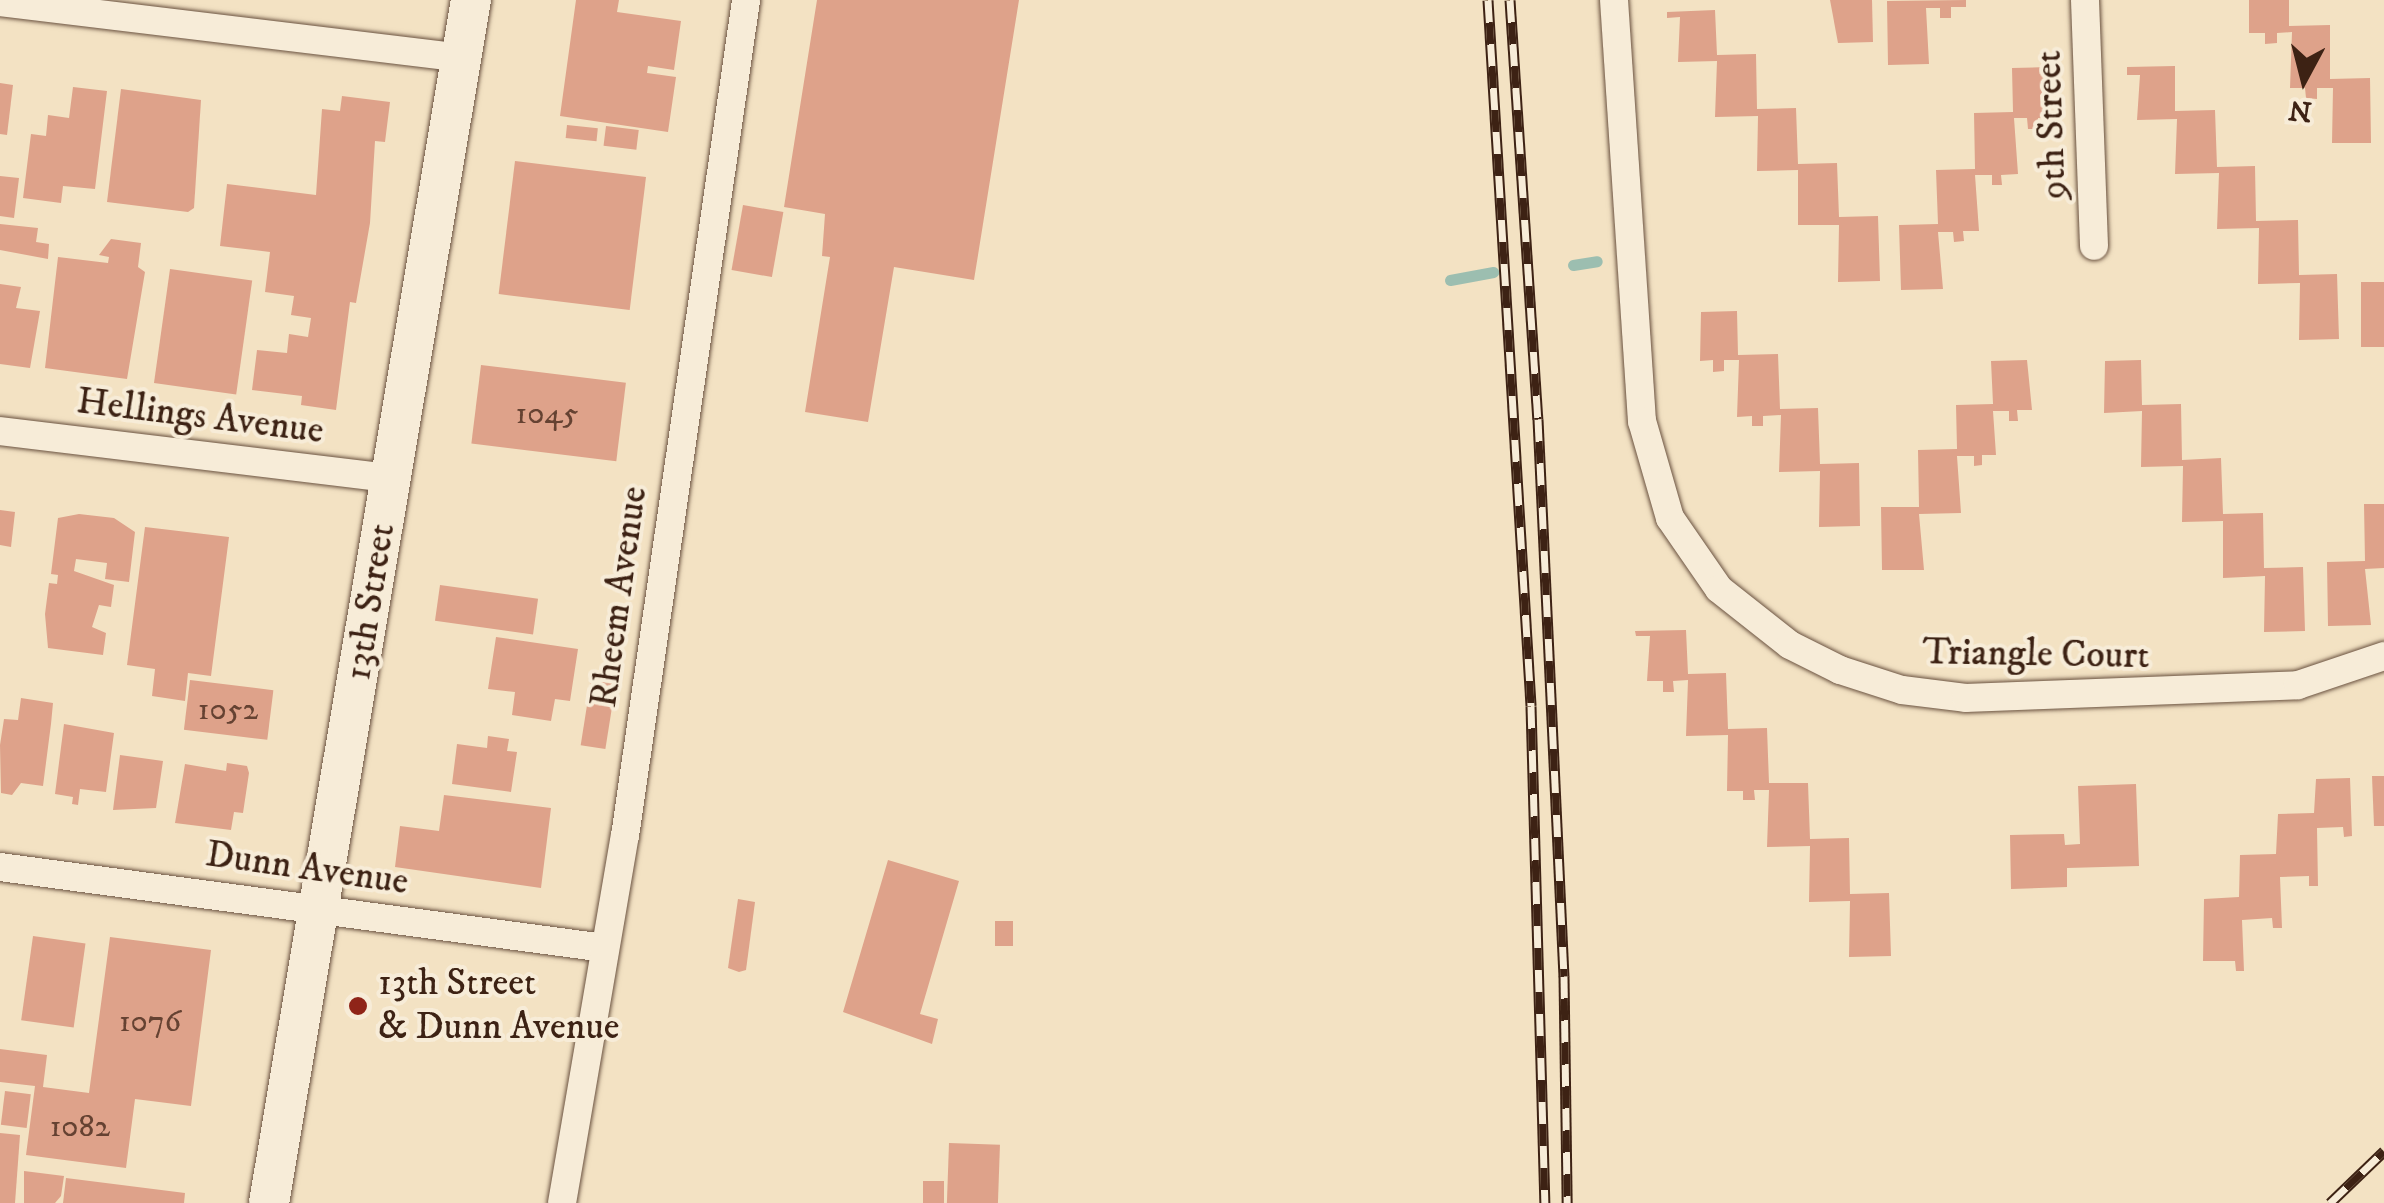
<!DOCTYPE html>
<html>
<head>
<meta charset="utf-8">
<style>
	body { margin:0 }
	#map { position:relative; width:2384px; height:1203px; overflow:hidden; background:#f3e2c3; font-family:"IM FELL DW Pica",serif }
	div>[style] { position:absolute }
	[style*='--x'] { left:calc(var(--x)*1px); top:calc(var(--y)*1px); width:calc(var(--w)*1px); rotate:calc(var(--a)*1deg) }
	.stream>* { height:11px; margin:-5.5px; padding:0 5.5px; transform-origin:5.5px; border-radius:5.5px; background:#9cbeb0 }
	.building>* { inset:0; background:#dea28a; transform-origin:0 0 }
	.roads { filter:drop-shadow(0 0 2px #6a5240) drop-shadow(0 0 2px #6a5240) }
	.street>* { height:28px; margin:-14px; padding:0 14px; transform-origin:14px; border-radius:14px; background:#f7ecd8 }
	.secondary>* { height:40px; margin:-20px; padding:0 20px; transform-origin:20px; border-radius:20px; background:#f7ecd8 }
	.rail>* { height:11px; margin-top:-5.5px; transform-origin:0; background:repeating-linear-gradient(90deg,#f7ecd8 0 22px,#3d2214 0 44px); box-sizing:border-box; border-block:2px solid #3d2214 }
	.dots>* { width:28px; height:28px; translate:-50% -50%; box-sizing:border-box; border:5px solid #f7ecd8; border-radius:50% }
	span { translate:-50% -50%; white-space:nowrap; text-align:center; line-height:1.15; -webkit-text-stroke:8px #f7ecd8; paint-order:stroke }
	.number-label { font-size:32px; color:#654232 }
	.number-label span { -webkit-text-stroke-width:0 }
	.street-label { font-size:38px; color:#3d2214 }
	.poi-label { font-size:38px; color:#3d2214 }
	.left { translate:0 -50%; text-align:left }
	.north { position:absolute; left:2254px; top:30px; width:100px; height:100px; -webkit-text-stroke:8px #f7ecd8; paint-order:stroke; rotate:187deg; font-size:28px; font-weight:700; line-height:40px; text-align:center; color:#3d2214 }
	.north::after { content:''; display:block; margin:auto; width:35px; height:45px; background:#3d2214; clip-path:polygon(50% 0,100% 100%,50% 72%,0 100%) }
</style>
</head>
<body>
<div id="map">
	<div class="stream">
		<i style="--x:1573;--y:265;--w:24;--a:-9"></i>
		<i style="--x:1450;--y:280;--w:44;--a:-10.5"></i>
	</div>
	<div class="building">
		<i style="clip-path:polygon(576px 0,619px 0,617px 12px,681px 21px,674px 70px,648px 66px,647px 73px,676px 77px,668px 132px,560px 116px)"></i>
		<i style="clip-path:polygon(817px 0,1019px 0,974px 280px,894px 267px,868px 422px,805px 412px,830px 257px,822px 256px,825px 214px,784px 207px)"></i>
		<i style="clip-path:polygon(1830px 0,1872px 0,1873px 42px,1838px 43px)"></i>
		<i style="clip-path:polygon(1966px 0,1966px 7px,1951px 7px,1951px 18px,1940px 18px,1940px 8px,1926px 8px,1929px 64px,1888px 65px,1887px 1px)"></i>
		<i style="clip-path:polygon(2249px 0,2289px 0,2289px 26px,2330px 25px,2330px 79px,2370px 78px,2371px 143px,2332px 143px,2333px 88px,2317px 88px,2317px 99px,2306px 98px,2305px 88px,2290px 88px,2292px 32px,2277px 33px,2277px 43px,2265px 44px,2265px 33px,2249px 33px)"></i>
		<i style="clip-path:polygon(1715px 10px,1717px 55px,1756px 54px,1757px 109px,1796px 108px,1798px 164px,1837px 163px,1839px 217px,1878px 216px,1880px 281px,1838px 282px,1839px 225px,1798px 225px,1798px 170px,1757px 171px,1758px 116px,1715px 117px,1717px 61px,1678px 62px,1680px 17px,1667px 18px,1667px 12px)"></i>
		<i style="clip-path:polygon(2175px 66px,2175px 111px,2215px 110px,2217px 167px,2255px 166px,2256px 221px,2298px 220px,2299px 275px,2337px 274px,2339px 339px,2299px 340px,2300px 283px,2258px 284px,2259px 228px,2217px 229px,2219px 173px,2175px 174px,2177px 119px,2137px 120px,2140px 75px,2127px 75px,2127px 67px)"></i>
		<i style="clip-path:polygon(2048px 67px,2052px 118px,2038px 118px,2038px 129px,2028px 129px,2027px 118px,2014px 118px,2018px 174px,2001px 175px,2002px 185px,1992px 185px,1992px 175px,1975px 175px,1979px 231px,1963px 231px,1964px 241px,1954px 242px,1953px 232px,1938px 232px,1943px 289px,1901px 290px,1899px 225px,1938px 224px,1936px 170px,1975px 169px,1974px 113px,2013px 112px,2012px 68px)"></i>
		<i style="clip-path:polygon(0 83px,13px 85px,7px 135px,0 134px)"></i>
		<i style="clip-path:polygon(73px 87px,107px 91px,95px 189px,63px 186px,61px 203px,23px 198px,31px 134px,46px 136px,48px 115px,69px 118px)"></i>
		<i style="clip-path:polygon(121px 89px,201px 100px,194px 208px,188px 212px,107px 202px)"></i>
		<i style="clip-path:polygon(342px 96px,390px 102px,385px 142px,375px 141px,370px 223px,356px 303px,350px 302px,336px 410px,301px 405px,302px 396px,252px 390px,257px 350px,287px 353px,289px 334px,308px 337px,311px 318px,291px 315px,294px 296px,265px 292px,270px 252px,220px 246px,227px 184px,316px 195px,322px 109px,340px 111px)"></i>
		<i style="left:567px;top:125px;width:31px;height:13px;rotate:6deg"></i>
		<i style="left:606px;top:126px;width:33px;height:20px;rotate:7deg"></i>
		<i style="left:515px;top:161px;width:132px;height:134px;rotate:7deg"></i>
		<i style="clip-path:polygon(0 176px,19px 178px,14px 218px,0 216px)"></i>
		<i style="left:743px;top:205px;width:41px;height:66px;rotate:10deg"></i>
		<i style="clip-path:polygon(0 224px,38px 228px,36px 242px,49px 244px,48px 259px,0 250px)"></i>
		<i style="clip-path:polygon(111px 239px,141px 243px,138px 267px,145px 272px,127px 379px,45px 368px,58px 257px,108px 263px,109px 257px,99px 255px)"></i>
		<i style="left:170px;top:269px;width:83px;height:115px;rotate:8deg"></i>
		<i style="left:2384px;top:282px;width:65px;height:23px;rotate:90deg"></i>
		<i style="clip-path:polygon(0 284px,21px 287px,16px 308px,40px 311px,30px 368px,0 364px)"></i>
		<i style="clip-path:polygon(1737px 311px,1738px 355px,1778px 354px,1780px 409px,1818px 408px,1820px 464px,1859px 463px,1860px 526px,1819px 527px,1820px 471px,1779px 472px,1781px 415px,1763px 416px,1763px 426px,1752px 426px,1752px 416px,1737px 417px,1739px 360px,1724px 360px,1724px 371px,1713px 372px,1713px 360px,1700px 361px,1701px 312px)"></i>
		<i style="clip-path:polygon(2027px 360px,2032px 410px,2017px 410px,2018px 421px,2009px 421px,2009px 411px,1993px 411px,1996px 455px,1982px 455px,1982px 465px,1974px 466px,1974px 456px,1957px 456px,1961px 513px,1919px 514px,1924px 570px,1882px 570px,1881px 507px,1919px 507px,1918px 450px,1957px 449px,1956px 405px,1993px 404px,1991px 361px)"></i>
		<i style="clip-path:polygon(2141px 360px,2142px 405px,2181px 404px,2182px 460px,2221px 458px,2223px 514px,2263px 513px,2264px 568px,2303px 567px,2305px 631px,2264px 632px,2265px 576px,2223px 578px,2223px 521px,2182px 522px,2183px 466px,2141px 467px,2142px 411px,2104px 413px,2105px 361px)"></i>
		<i style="left:481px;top:365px;width:146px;height:79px;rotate:7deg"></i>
		<i style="clip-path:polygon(2364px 504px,2384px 504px,2384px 568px,2365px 569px,2371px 625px,2328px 626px,2327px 562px,2365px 561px)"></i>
		<i style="clip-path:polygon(0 510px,15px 512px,11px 547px,0 545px)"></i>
		<i style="clip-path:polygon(79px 514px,114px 518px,135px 532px,129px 582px,105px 579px,107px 563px,76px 559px,74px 571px,114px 585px,111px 607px,99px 605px,92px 627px,106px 633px,103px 655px,48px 648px,45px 614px,49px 583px,57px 584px,58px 575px,51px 574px,58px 518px)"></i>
		<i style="clip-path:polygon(145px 527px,229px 537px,211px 676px,188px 673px,185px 701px,152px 696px,155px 669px,127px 665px)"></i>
		<i style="left:440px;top:585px;width:99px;height:36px;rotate:8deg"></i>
		<i style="clip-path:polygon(1686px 630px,1688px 674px,1726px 673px,1728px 729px,1767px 728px,1769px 783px,1808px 783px,1810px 839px,1849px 838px,1850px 894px,1889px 893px,1891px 956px,1849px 957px,1850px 901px,1809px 902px,1810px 846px,1767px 847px,1769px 790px,1754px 790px,1755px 800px,1743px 800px,1743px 791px,1727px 791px,1728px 735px,1686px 736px,1688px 680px,1673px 681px,1674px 692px,1663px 692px,1663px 681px,1647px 681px,1650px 636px,1636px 636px,1635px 631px)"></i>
		<i style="clip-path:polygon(496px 637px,578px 649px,570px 701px,555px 699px,551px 721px,512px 715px,515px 692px,488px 689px)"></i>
		<i style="left:190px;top:680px;width:84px;height:50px;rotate:7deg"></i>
		<i style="left:591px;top:680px;width:25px;height:66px;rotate:9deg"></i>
		<i style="clip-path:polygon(21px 698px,53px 703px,51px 724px,43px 786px,21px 783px,12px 795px,1px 793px,0 745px,4px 719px,18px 720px)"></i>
		<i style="clip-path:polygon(64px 724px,114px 733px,106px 792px,80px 789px,78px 805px,72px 804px,73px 797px,55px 794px)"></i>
		<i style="clip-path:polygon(488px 736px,509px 739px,507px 751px,517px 752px,511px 792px,452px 784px,457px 744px,487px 748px)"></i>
		<i style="clip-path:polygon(120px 755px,163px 761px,156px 808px,113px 810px)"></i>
		<i style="clip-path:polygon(227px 763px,247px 766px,249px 773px,243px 813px,234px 812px,231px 830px,175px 823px,185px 764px,226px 771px)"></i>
		<i style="clip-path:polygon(2372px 776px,2384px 776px,2384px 826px,2374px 826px)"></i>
		<i style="clip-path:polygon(2350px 778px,2352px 836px,2344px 837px,2343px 827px,2317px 828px,2318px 886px,2309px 886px,2309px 876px,2280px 877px,2282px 928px,2273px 928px,2272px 918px,2242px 920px,2244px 971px,2236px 971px,2235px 961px,2203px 961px,2204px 899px,2239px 897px,2240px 855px,2276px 854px,2278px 814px,2314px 813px,2316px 779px)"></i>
		<i style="clip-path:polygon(2136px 784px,2139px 866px,2067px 868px,2067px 887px,2011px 889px,2010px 835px,2064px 834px,2065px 845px,2080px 844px,2078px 786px)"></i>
		<i style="clip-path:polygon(444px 795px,551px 808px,541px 888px,395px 867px,400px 826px,439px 831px)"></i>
		<i style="clip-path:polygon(888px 860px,959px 881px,920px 1014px,938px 1019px,932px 1044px,843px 1012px)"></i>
		<i style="clip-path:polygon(738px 899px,755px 902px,746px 970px,739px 972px,728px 968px)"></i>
		<i style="left:995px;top:921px;width:18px;height:25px"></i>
		<i style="left:33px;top:936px;width:53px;height:85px;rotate:8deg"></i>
		<i style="clip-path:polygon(110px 937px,211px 950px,191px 1106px,135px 1099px,126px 1168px,26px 1155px,35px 1086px,0 1082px,0 1049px,47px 1055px,43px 1087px,89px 1093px)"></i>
		<i style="left:5px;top:1091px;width:26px;height:34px;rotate:7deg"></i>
		<i style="clip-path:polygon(0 1133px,20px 1135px,15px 1203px,0 1203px)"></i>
		<i style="left:949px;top:1143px;width:51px;height:60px;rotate:2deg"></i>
		<i style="clip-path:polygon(24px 1171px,64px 1176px,61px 1196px,55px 1203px,24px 1203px)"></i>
		<i style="clip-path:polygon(66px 1178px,185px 1193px,184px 1203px,63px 1203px)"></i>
		<i style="left:923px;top:1181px;width:21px;height:22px"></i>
	</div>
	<div class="roads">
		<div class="street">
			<i style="--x:1614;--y:0;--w:422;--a:86.2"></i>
			<i style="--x:1642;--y:421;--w:101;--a:73.9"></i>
			<i style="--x:1670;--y:518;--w:86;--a:55.4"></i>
			<i style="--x:1719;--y:589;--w:90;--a:38.3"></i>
			<i style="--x:1790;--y:645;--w:56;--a:26.6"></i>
			<i style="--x:1840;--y:670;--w:65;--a:17.9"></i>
			<i style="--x:1902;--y:690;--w:64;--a:7.1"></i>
			<i style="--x:1966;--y:698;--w:332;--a:-2.2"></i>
			<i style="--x:2298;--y:685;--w:91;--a:-18.6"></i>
			<i style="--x:2085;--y:0;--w:246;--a:87.9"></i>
			<i style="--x:0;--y:2;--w:464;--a:6.9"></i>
			<i style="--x:0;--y:431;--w:394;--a:6.9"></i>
			<i style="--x:0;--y:867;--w:610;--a:7.63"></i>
			<i style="--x:562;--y:1203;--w:372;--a:-80.3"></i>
			<i style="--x:625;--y:836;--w:845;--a:-81.76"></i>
		</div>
		<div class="secondary">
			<i style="--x:269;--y:1203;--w:1220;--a:-80.47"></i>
		</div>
	</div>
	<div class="rail">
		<i style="--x:1488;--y:0;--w:707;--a:86.51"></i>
		<i style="--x:1531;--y:706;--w:497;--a:88.4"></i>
		<i style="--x:1510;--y:0;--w:420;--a:86.2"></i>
		<i style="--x:1538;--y:419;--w:558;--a:87.33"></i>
		<i style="--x:1564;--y:976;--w:227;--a:89.2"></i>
		<i style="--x:2330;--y:1203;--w:75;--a:-43.9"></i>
	</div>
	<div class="dots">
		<i style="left:358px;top:1006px;background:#8f2418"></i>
	</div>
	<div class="number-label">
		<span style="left:547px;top:414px">1045</span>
		<span style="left:228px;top:710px">1052</span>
		<span style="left:150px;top:1022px">1076</span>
		<span style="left:80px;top:1127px">1082</span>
	</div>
	<div class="street-label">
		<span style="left:2052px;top:125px;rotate:-92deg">9th Street</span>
		<span style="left:200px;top:417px;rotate:7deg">Hellings Avenue</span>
		<span style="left:620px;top:597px;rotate:-82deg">Rheem Avenue</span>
		<span style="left:371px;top:602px;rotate:-81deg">13th Street</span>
		<span style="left:2036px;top:655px;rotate:1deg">Triangle Court</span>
		<span style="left:307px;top:869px;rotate:8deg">Dunn Avenue</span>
	</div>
	<div class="poi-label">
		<span class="left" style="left:378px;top:1006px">13th Street<br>&amp; Dunn Avenue</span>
	</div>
	<div class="north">N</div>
</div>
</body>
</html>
